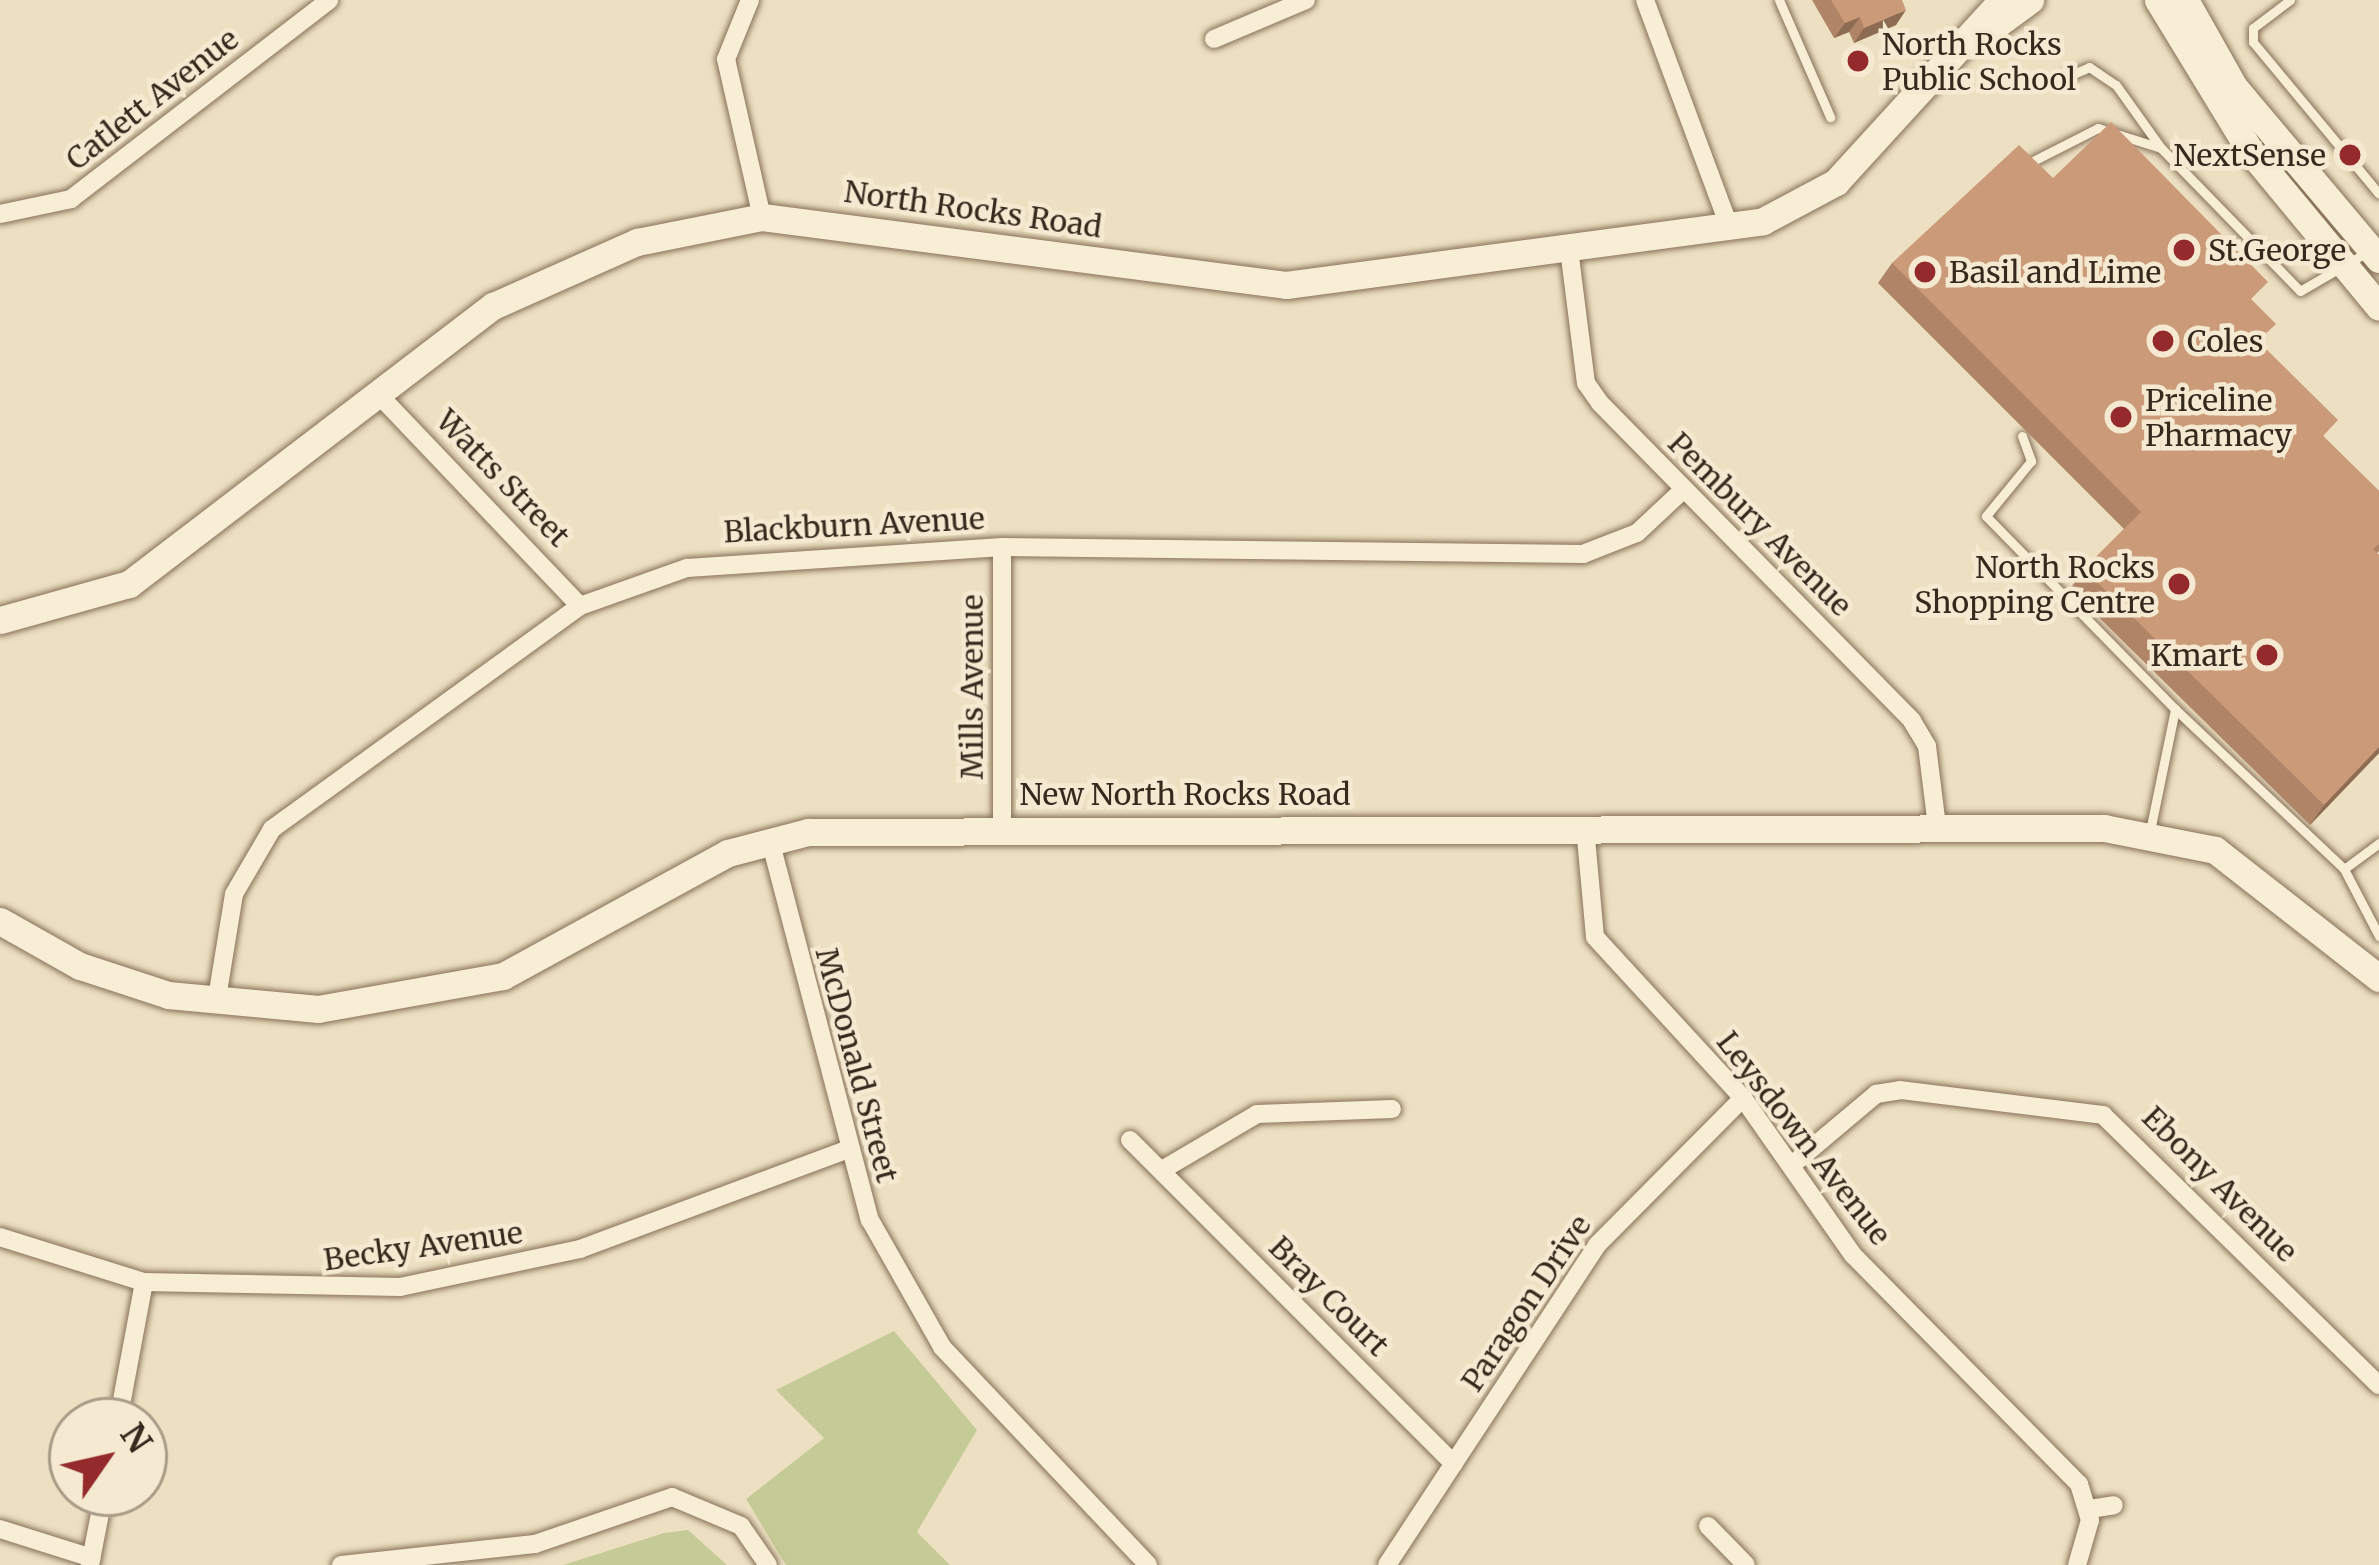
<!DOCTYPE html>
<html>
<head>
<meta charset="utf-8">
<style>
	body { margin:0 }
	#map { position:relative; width:2379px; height:1565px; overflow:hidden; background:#ede0c2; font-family:Merriweather,serif }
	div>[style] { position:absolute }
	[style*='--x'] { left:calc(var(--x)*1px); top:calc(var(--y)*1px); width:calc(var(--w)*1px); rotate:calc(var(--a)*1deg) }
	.green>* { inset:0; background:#c5cb96 }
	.roads { filter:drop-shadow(0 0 3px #867159) drop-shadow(0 0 3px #867159) }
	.lane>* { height:9px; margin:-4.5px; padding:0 4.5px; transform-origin:4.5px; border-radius:4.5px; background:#f8edd5 }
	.street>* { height:18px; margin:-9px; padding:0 9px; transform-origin:9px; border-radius:9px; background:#f8edd5 }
	.secondary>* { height:27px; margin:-13.5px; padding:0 13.5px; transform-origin:13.5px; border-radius:13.5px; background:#f8edd5 }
	.wall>* { inset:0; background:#af8467 }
	.shaded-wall>* { inset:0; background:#8e6c54 }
	.building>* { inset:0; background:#cb9a78 }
	.dots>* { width:33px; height:33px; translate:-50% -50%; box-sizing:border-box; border:6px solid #f5ead1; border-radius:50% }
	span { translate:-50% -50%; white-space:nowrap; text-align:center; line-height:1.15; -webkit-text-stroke:9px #f5ead1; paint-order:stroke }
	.poi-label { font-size:30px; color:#36291d }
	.left { translate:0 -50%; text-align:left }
	.right { translate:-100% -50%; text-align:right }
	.street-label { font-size:30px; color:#36291d }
	.north { position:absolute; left:48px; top:1397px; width:120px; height:120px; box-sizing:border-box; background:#f5ead1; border:3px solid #a99d89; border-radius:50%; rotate:56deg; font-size:33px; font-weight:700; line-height:48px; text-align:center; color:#36291d }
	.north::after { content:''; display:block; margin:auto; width:42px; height:54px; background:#942a2c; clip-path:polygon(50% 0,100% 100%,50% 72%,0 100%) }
</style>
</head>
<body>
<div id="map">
	<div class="green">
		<i style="clip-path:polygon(894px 1331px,977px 1430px,917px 1532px,950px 1565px,786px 1565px,746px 1499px,824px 1438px,776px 1390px)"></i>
		<i style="clip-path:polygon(688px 1530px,727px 1565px,563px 1565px,664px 1533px)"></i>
	</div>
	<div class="roads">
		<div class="lane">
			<i style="--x:1779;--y:0;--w:128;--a:66.4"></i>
			<i style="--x:2290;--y:0;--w:46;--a:142.9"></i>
			<i style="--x:2253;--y:28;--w:14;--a:90"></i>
			<i style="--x:2253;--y:42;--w:197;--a:50.3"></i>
			<i style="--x:2059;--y:80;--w:33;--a:-23"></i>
			<i style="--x:2089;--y:67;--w:32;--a:34"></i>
			<i style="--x:2116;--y:85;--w:77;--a:54.5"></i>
			<i style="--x:2161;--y:148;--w:199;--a:45.8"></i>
			<i style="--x:2300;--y:291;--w:80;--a:-30.1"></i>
			<i style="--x:2031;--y:162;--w:75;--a:-26.9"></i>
			<i style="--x:2098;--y:128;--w:66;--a:17.6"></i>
			<i style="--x:2022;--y:436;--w:27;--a:70"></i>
			<i style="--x:2031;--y:461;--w:71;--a:129.3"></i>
			<i style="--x:1986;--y:516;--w:270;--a:45.6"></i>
			<i style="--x:2150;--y:831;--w:125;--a:-78.4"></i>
			<i style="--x:2175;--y:709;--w:233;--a:43.4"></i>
			<i style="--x:2344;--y:869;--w:44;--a:-36.6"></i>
			<i style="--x:2344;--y:869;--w:76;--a:62.4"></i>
		</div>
		<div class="street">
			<i style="--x:750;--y:0;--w:64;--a:112.1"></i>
			<i style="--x:726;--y:59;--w:162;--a:77.2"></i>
			<i style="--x:1645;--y:0;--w:241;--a:69.6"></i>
			<i style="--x:1214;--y:39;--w:100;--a:-23"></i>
			<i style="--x:0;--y:214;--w:73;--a:-11.9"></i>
			<i style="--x:71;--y:199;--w:326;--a:-37.6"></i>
			<i style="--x:1569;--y:249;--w:135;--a:82.8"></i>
			<i style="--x:1586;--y:383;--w:24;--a:55"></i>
			<i style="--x:1600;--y:403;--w:445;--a:45.5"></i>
			<i style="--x:1912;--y:721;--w:29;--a:59"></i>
			<i style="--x:1927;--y:746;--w:81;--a:82.9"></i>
			<i style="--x:379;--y:395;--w:291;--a:46.4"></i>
			<i style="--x:1002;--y:827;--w:280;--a:-90"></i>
			<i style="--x:1585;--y:827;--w:110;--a:84.8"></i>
			<i style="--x:1595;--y:937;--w:219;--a:47.4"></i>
			<i style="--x:1743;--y:1098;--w:192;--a:55"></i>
			<i style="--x:1853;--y:1255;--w:322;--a:45.4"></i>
			<i style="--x:2079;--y:1484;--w:38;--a:73"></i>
			<i style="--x:2090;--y:1520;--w:47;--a:106.1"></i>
			<i style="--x:770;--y:840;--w:393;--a:75.3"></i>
			<i style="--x:870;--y:1220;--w:146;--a:60.4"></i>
			<i style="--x:942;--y:1347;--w:300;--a:46.6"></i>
			<i style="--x:216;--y:1004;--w:111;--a:-80.7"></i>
			<i style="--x:234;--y:894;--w:75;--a:-59.7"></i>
			<i style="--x:272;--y:829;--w:380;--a:-35.9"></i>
			<i style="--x:580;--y:606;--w:114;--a:-19.6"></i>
			<i style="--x:687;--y:568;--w:316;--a:-3.8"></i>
			<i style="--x:1002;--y:547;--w:581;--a:0.69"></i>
			<i style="--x:1583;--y:554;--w:58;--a:-21.3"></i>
			<i style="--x:1637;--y:533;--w:64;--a:-43.1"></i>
			<i style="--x:1130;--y:1140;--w:458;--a:45"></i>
			<i style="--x:1793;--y:1164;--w:109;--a:-40.1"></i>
			<i style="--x:1876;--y:1094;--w:24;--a:-9"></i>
			<i style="--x:1900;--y:1090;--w:205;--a:7"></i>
			<i style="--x:2103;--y:1115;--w:386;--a:44.4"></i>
			<i style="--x:1162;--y:1170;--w:110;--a:-30.5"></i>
			<i style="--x:1257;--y:1114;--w:135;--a:-2.1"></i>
			<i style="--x:0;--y:1237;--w:151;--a:17.4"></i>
			<i style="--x:144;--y:1282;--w:256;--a:1.1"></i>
			<i style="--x:400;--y:1287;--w:184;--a:-11.9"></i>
			<i style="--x:580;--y:1249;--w:281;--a:-20.4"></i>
			<i style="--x:118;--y:1421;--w:141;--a:-79.4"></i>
			<i style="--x:2090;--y:1509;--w:24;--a:-9"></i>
			<i style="--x:1708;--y:1526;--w:54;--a:45.7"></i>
			<i style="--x:0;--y:1529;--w:96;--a:17.5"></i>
			<i style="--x:90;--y:1565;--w:73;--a:-79"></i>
			<i style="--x:341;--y:1565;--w:195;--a:-6.2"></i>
			<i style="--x:535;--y:1544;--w:145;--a:-18.9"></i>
			<i style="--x:672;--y:1497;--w:75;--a:22.8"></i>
			<i style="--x:741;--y:1526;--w:47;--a:55.3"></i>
			<i style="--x:1387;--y:1565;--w:383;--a:-56.7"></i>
			<i style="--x:1597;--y:1245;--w:207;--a:-45.2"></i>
		</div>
		<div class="secondary">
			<i style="--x:2158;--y:0;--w:177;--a:58.6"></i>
			<i style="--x:2250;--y:151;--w:202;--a:50.4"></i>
			<i style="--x:2185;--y:0;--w:100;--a:60.6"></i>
			<i style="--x:2234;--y:87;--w:225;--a:49.9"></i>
			<i style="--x:1977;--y:39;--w:66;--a:-36.3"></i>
			<i style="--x:0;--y:620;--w:134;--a:-15.6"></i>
			<i style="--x:129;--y:584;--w:458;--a:-37.4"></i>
			<i style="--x:493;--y:306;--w:158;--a:-24"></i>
			<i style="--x:637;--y:242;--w:127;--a:-11.3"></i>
			<i style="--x:762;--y:217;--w:528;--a:7.39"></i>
			<i style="--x:1286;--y:285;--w:481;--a:-7.6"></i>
			<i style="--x:1763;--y:221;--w:83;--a:-28.1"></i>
			<i style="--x:1836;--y:182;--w:246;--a:-47.6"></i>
			<i style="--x:0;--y:921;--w:92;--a:29.4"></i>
			<i style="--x:80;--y:966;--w:93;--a:18.2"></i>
			<i style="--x:168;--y:995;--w:151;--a:5.3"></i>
			<i style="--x:318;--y:1009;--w:188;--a:-10.1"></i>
			<i style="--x:503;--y:976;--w:256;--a:-28.7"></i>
			<i style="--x:728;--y:853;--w:83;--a:-14.7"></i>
			<i style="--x:808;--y:832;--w:1296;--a:-0.18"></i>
			<i style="--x:2104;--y:828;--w:113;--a:11.2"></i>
			<i style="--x:2215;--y:850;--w:208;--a:38"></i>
		</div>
	</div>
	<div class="wall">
		<i style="clip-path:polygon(1812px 0,1902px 0,1896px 25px,1854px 43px,1849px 32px,1834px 38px)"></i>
		<i style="clip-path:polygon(2053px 178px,2254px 302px,2262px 344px,2325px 438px,2379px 491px,2379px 551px,2377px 553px,2379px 555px,2379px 753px,2310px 825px,2070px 589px,2084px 569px,2124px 529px,1878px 283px,1892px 263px)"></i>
	</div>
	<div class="shaded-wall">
		<i style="clip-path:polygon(1906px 10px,1896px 25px,1854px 43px,1864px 28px)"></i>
		<i style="clip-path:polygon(1860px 17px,1849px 32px,1834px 38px,1845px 23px)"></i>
		<i style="clip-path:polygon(2379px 747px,2379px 753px,2310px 825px,2324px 805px)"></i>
	</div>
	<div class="building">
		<i style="clip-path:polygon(1831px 0,1902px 0,1906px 10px,1864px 28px,1860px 17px,1845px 23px)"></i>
		<i style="clip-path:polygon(2111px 122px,2268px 282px,2251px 299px,2276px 324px,2258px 341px,2338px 420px,2323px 436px,2379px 491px,2379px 544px,2373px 549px,2379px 555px,2379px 747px,2324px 805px,2084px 569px,2141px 512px,1892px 263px,2019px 145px,2053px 178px)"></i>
	</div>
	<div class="dots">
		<i style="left:1858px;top:61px;background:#942a2c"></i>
		<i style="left:2350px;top:155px;background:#942a2c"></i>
		<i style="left:2184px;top:250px;background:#942a2c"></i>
		<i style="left:1925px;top:272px;background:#942a2c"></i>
		<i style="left:2163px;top:341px;background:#942a2c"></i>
		<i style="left:2121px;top:417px;background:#942a2c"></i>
		<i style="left:2179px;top:584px;background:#942a2c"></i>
		<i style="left:2267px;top:655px;background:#942a2c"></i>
	</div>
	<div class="poi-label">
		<span class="left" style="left:1882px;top:61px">North Rocks<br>Public School</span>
		<span class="right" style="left:2326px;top:155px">NextSense</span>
		<span class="left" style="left:2208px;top:250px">St.George</span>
		<span class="left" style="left:1949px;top:272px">Basil and Lime</span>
		<span class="left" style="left:2187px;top:341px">Coles</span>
		<span class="left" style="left:2145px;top:417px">Priceline<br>Pharmacy</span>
		<span class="right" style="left:2155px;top:584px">North Rocks<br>Shopping Centre</span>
		<span class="right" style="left:2243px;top:655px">Kmart</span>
	</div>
	<div class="street-label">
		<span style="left:152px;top:99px;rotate:-38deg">Catlett Avenue</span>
		<span style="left:973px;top:209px;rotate:8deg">North Rocks Road</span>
		<span style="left:503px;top:478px;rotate:46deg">Watts Street</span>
		<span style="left:1760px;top:524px;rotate:45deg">Pembury Avenue</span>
		<span style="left:854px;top:525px;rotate:-3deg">Blackburn Avenue</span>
		<span style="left:972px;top:687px;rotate:-90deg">Mills Avenue</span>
		<span style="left:1185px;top:794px">New North Rocks Road</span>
		<span style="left:857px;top:1065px;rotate:75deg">McDonald Street</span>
		<span style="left:1804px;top:1138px;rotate:52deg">Leysdown Avenue</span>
		<span style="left:2220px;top:1184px;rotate:45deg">Ebony Avenue</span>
		<span style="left:423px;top:1246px;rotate:-8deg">Becky Avenue</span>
		<span style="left:1329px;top:1296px;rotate:45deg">Bray Court</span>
		<span style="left:1526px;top:1303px;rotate:-56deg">Paragon Drive</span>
	</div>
	<div class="north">N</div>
</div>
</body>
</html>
